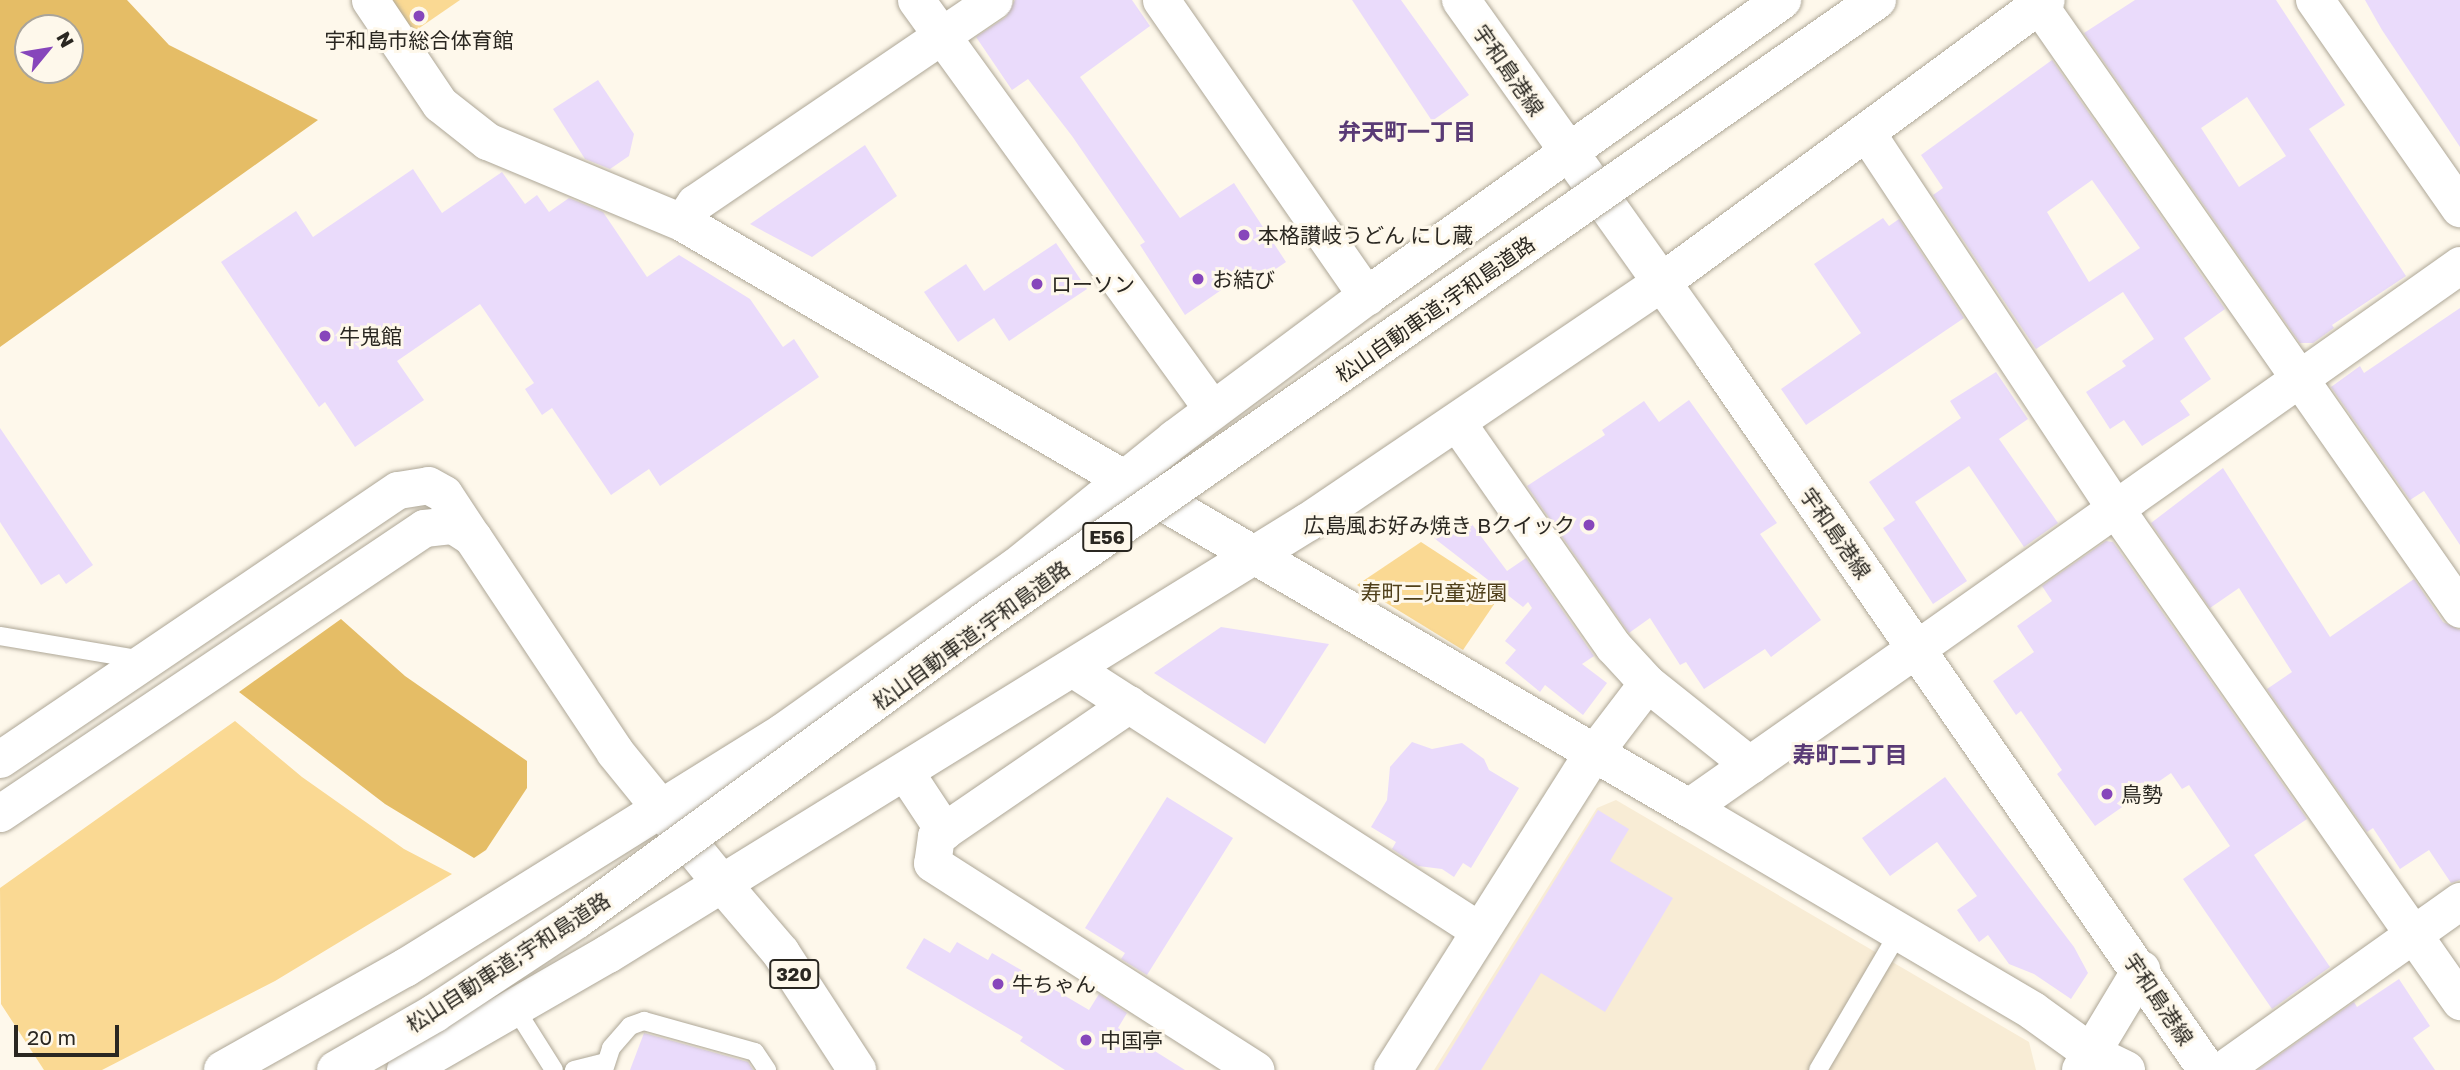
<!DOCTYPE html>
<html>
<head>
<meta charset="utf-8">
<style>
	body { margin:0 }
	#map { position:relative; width:2460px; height:1070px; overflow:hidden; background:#fef8eb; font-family:"Golos Text","Noto Sans JP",sans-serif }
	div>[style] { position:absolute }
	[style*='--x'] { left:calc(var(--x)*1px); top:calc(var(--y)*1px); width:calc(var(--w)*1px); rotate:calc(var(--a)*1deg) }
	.built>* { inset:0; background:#f8ecd5 }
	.green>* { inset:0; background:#fad993 }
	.water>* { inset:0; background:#e5bd66 }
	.building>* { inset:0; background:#eadbfb }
	.roads { filter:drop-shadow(0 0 2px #aea797) drop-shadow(0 0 2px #aea797) }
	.lane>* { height:18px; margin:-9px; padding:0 9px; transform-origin:9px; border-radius:9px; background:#fff }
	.street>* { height:37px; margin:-18.5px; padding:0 18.5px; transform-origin:18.5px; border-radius:18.5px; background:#fff }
	.secondary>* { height:38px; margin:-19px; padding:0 19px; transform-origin:19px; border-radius:19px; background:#fff }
	.highway>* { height:38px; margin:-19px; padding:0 19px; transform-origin:19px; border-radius:19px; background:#fff }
	.bridges { filter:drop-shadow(0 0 2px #aea797) drop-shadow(0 0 2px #aea797) }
	.highway-bridge>* { height:38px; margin:-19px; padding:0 19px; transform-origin:19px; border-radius:19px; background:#fff }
	.dots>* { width:19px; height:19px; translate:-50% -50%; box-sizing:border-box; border:4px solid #fef8eb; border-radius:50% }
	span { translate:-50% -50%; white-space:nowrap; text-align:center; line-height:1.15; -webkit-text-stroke:6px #fef8eb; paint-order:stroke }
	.shield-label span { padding:2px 5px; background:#fef8eb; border:2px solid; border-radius:5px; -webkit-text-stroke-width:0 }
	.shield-label { font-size:19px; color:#2a2721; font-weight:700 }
	.poi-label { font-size:21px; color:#2a2721 }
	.left { translate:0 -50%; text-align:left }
	.right { translate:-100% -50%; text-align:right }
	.street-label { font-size:21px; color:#2a2721 }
	.park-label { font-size:21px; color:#4f3f1a }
	.neighbourhood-label { font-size:23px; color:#593a75; font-weight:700 }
	.north { position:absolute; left:14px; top:14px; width:70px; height:70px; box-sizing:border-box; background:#fef8eb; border:2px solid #a9a49a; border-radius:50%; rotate:60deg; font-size:19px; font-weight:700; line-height:28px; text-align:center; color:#2a2721 }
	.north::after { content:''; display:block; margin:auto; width:24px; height:32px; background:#8746bb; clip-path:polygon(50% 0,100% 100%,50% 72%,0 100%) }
	.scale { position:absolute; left:14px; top:1025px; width:105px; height:32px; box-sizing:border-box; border:4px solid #2a2721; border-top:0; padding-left:9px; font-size:21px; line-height:24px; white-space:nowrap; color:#2a2721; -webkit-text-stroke:5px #fef8eb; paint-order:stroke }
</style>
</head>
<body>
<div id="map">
	<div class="built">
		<i style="clip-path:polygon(1616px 800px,2029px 1042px,2036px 1070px,1434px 1070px,1597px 808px)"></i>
	</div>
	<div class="green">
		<i style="clip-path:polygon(390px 0,460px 0,412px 33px)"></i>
		<i style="clip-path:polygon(1421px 542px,1501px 594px,1463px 650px,1357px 585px)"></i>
		<i style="clip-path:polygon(235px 721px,302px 777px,404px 849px,452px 874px,275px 981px,102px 1070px,44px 1070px,1px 1004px,0 888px)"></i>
	</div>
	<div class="water">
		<i style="clip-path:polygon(evenodd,0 0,127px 0,169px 45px,318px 120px,0 347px,0 0,70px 28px,70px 70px,28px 70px,28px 28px,70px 28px)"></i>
		<i style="clip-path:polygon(341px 619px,405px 676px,527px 761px,527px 788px,486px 850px,474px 858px,385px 804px,239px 692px)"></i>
	</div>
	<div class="building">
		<i style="clip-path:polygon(1015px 0,1132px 0,1150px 26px,1080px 77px,1180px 218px,1234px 183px,1286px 262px,1250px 286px,1243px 275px,1185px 315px,1140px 245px,1145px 242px,1072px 136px,1028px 79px,1012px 90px,976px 37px,1006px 17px)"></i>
		<i style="clip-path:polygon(1352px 0,1401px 0,1469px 95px,1432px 121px)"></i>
		<i style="clip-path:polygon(evenodd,2135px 0,2276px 0,2345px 105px,2309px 129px,2406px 276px,2332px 325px,2334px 328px,2313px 343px,2300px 343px,2084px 33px,2135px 0,2247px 97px,2286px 156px,2239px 187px,2201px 128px,2247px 97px)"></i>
		<i style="clip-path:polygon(2365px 0,2460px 0,2460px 147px,2382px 30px)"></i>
		<i style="clip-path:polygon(evenodd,2052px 60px,2225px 309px,2184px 338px,2211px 379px,2180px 401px,2190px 415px,2142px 446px,2124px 420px,2110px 429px,2086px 392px,2126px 366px,2122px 361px,2154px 339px,2123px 292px,2036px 349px,1933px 195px,1943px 188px,1921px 155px,2052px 60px,2092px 180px,2140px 248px,2089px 282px,2047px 212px,2092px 180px)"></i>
		<i style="clip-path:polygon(598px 80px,634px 134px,629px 156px,610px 169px,585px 159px,553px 109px)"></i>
		<i style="clip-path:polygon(865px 145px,897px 196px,812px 257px,750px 224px)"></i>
		<i style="clip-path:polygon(413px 169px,442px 213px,502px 172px,525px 204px,537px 195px,549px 212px,569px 198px,603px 212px,647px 277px,679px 255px,750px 299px,783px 347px,794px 339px,819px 377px,660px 486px,649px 469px,611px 495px,552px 408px,542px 415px,525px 389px,534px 383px,480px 304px,397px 361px,424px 400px,355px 447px,325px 402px,319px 407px,221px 262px,296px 211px,313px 237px)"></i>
		<i style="clip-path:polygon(1883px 218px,1889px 226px,1899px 219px,1964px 318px,1806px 425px,1781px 389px,1861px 333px,1814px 264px)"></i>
		<i style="clip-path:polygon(1056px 243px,1087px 289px,1009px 341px,994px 318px,958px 342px,924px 292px,966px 264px,984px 291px)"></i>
		<i style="clip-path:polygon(2460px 308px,2460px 545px,2424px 491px,2410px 500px,2331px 387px,2360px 366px,2364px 373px)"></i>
		<i style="clip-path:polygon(1996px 372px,2028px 419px,1999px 439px,2058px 523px,2024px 547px,1969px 466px,1915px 502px,1967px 581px,1933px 604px,1883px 528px,1895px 520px,1869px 482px,1961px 418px,1950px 401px)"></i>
		<i style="clip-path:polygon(1689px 400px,1777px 523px,1760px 534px,1821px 620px,1771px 657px,1765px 649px,1704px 689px,1686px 662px,1680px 665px,1650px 618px,1629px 633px,1527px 486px,1605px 435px,1602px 430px,1644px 401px,1659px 422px)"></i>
		<i style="clip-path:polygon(0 428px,93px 565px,66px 584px,59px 574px,41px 585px,0 522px)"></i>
		<i style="clip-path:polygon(2223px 468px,2330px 637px,2414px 579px,2443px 622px,2460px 630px,2460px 880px,2451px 883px,2429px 850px,2400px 869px,2373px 828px,2367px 832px,2267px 689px,2292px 672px,2239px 588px,2210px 608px,2151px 523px)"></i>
		<i style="clip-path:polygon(1465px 515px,1507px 571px,1526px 558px,1594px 656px,1582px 664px,1607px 683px,1583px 715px,1545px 685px,1540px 692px,1505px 663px,1516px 650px,1505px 641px,1532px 608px,1528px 602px,1523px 607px,1434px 538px)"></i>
		<i style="clip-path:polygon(2106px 541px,2113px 542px,2307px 819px,2254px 855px,2330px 967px,2272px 1009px,2183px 879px,2230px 846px,2189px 785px,2182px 789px,2171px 773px,2095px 826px,2057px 774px,2062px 770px,2021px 711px,2016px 715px,1993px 681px,2034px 652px,2017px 626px,2052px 601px,2042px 586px)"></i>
		<i style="clip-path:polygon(1221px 627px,1329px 644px,1265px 744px,1154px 673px)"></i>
		<i style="clip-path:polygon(1412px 742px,1432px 749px,1462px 743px,1484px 759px,1489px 770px,1519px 788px,1471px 868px,1463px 863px,1454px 877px,1442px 869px,1418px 866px,1392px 849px,1396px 842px,1371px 827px,1387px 800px,1390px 767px)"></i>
		<i style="clip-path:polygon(1945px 777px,2074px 947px,2088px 973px,2071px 999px,2034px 974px,2009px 964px,1988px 935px,1979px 942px,1957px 910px,1977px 896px,1937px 842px,1890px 876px,1862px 838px)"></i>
		<i style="clip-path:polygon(1167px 797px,1233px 838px,1147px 975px,1121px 959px,1125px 953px,1085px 928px)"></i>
		<i style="clip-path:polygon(1598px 810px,1629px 829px,1610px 861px,1673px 898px,1605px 1012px,1541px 973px,1481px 1070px,1438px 1070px)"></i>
		<i style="clip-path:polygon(924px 938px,950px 953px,957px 942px,988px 960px,992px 953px,1089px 1010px,1099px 994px,1127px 1013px,1118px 1028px,1185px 1070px,1065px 1070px,1020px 1041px,1023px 1037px,906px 968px)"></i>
		<i style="clip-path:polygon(2399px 979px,2430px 1026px,2413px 1038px,2435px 1070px,2258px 1070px,2354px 1002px,2357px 1007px)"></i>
		<i style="clip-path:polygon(644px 1033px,748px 1062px,753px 1070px,630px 1070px)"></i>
	</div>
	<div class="roads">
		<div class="lane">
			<i style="--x:0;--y:636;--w:146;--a:9.5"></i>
			<i style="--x:515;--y:1008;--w:73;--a:57.8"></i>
			<i style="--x:574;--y:1070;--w:32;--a:-14"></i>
			<i style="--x:604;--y:1070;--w:23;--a:-72"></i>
			<i style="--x:611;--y:1048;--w:29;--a:-49"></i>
			<i style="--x:630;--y:1026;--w:15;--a:-20"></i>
			<i style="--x:644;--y:1021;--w:115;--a:15.6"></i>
			<i style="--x:755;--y:1052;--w:22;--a:56"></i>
			<i style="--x:1818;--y:1070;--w:160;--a:-59.6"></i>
		</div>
		<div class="street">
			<i style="--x:370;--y:0;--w:125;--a:56.1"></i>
			<i style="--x:440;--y:104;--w:60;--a:38.2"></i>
			<i style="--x:487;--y:141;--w:211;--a:22.6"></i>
			<i style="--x:682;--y:222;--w:23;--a:-56"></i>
			<i style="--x:695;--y:203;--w:361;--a:-34.2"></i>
			<i style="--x:916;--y:0;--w:506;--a:54.08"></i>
			<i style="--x:1161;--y:0;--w:361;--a:55.2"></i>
			<i style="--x:2039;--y:5;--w:736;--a:55.12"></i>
			<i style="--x:1866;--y:132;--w:451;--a:56.5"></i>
			<i style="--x:2115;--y:508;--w:602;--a:55.02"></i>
			<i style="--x:1458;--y:424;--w:271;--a:55.1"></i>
			<i style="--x:1613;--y:646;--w:50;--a:47.4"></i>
			<i style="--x:1647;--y:683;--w:132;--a:38.5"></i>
			<i style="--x:1916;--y:649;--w:666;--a:-35.22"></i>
			<i style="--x:1072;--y:668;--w:485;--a:32.8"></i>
			<i style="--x:1129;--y:704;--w:234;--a:145.6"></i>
			<i style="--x:936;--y:836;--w:27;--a:98"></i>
			<i style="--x:932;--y:863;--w:384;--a:32.6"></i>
			<i style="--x:1593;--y:754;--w:89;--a:-52.7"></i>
			<i style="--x:0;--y:759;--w:480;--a:-34.1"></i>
			<i style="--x:398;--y:490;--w:30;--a:-9"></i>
			<i style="--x:428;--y:485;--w:18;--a:29"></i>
			<i style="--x:444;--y:494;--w:53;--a:56.6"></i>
			<i style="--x:905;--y:772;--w:71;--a:56.5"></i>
			<i style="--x:0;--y:813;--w:511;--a:-33.91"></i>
			<i style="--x:424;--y:528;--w:29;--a:-6"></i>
			<i style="--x:453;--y:525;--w:24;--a:33"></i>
			<i style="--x:2222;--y:1070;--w:292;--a:-35.4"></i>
		</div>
		<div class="secondary">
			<i style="--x:1461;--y:0;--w:435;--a:54.6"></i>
			<i style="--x:1713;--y:355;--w:869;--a:55.36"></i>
			<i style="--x:2315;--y:0;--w:254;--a:55.1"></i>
			<i style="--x:682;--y:222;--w:1165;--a:30.2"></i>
			<i style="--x:1689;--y:808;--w:399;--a:30.5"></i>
			<i style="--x:2033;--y:1011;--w:72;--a:35.9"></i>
			<i style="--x:2091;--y:1053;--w:39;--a:26"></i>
			<i style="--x:473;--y:538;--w:257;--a:56.4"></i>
			<i style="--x:615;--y:752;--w:171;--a:50.9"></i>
			<i style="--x:1689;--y:808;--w:277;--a:-35"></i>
			<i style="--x:223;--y:1070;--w:209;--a:-29.3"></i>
			<i style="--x:405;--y:968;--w:446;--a:-31.9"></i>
			<i style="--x:784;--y:732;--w:283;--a:-35.4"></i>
			<i style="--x:1015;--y:568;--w:206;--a:-38.9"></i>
			<i style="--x:1175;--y:439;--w:239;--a:-36.7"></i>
			<i style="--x:1367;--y:296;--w:510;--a:-35.5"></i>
			<i style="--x:406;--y:1070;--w:233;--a:-29.9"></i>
			<i style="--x:608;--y:954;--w:823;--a:-31.68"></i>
			<i style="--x:1308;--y:522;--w:428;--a:-34.1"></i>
			<i style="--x:1662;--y:282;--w:476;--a:-36.3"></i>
			<i style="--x:1393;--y:1070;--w:374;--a:-57.7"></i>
			<i style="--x:2081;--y:1070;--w:117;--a:-59"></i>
		</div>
		<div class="highway">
			<i style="--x:723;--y:885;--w:89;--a:49.5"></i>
			<i style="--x:781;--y:953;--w:140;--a:57"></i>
		</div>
	</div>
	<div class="bridges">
		<div class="highway-bridge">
			<i style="--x:336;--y:1070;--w:114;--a:-29.9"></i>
			<i style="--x:435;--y:1013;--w:169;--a:-33.4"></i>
			<i style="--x:576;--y:920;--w:512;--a:-36.18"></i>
			<i style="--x:989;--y:618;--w:1082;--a:-34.84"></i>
		</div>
	</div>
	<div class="dots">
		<i style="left:419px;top:16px;background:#8746bb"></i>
		<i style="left:1244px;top:235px;background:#8746bb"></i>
		<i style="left:1198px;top:279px;background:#8746bb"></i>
		<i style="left:1037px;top:284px;background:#8746bb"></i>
		<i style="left:325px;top:336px;background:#8746bb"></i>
		<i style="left:1589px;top:525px;background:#8746bb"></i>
		<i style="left:2107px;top:794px;background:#8746bb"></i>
		<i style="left:998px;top:984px;background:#8746bb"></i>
		<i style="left:1086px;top:1040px;background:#8746bb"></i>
	</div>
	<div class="shield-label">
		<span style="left:1107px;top:537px">E56</span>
		<span style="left:794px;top:974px">320</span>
	</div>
	<div class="poi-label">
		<span style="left:419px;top:40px">宇和島市総合体育館</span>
		<span class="left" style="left:1258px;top:235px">本格讃岐うどん にし蔵</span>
		<span class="left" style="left:1212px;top:279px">お結び</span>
		<span class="left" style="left:1051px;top:284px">ローソン</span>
		<span class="left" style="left:339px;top:336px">牛鬼館</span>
		<span class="right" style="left:1575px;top:525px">広島風お好み焼き Bクイック</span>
		<span class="left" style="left:2121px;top:794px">鳥勢</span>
		<span class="left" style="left:1012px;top:984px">牛ちゃん</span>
		<span class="left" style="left:1100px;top:1040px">中国亭</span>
	</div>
	<div class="street-label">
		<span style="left:1509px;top:70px;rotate:55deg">宇和島港線</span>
		<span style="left:1435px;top:309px;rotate:-35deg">松山自動車道;宇和島道路</span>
		<span style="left:1836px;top:533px;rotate:55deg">宇和島港線</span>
		<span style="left:971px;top:635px;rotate:-36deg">松山自動車道;宇和島道路</span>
		<span style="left:508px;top:962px;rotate:-33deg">松山自動車道;宇和島道路</span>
		<span style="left:2159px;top:999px;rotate:56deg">宇和島港線</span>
	</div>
	<div class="park-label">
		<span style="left:1434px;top:592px">寿町二児童遊園</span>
	</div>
	<div class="neighbourhood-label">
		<span style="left:1407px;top:131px">弁天町一丁目</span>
		<span style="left:1850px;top:754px">寿町二丁目</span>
	</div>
	<div class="north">N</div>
	<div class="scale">20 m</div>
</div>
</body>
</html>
